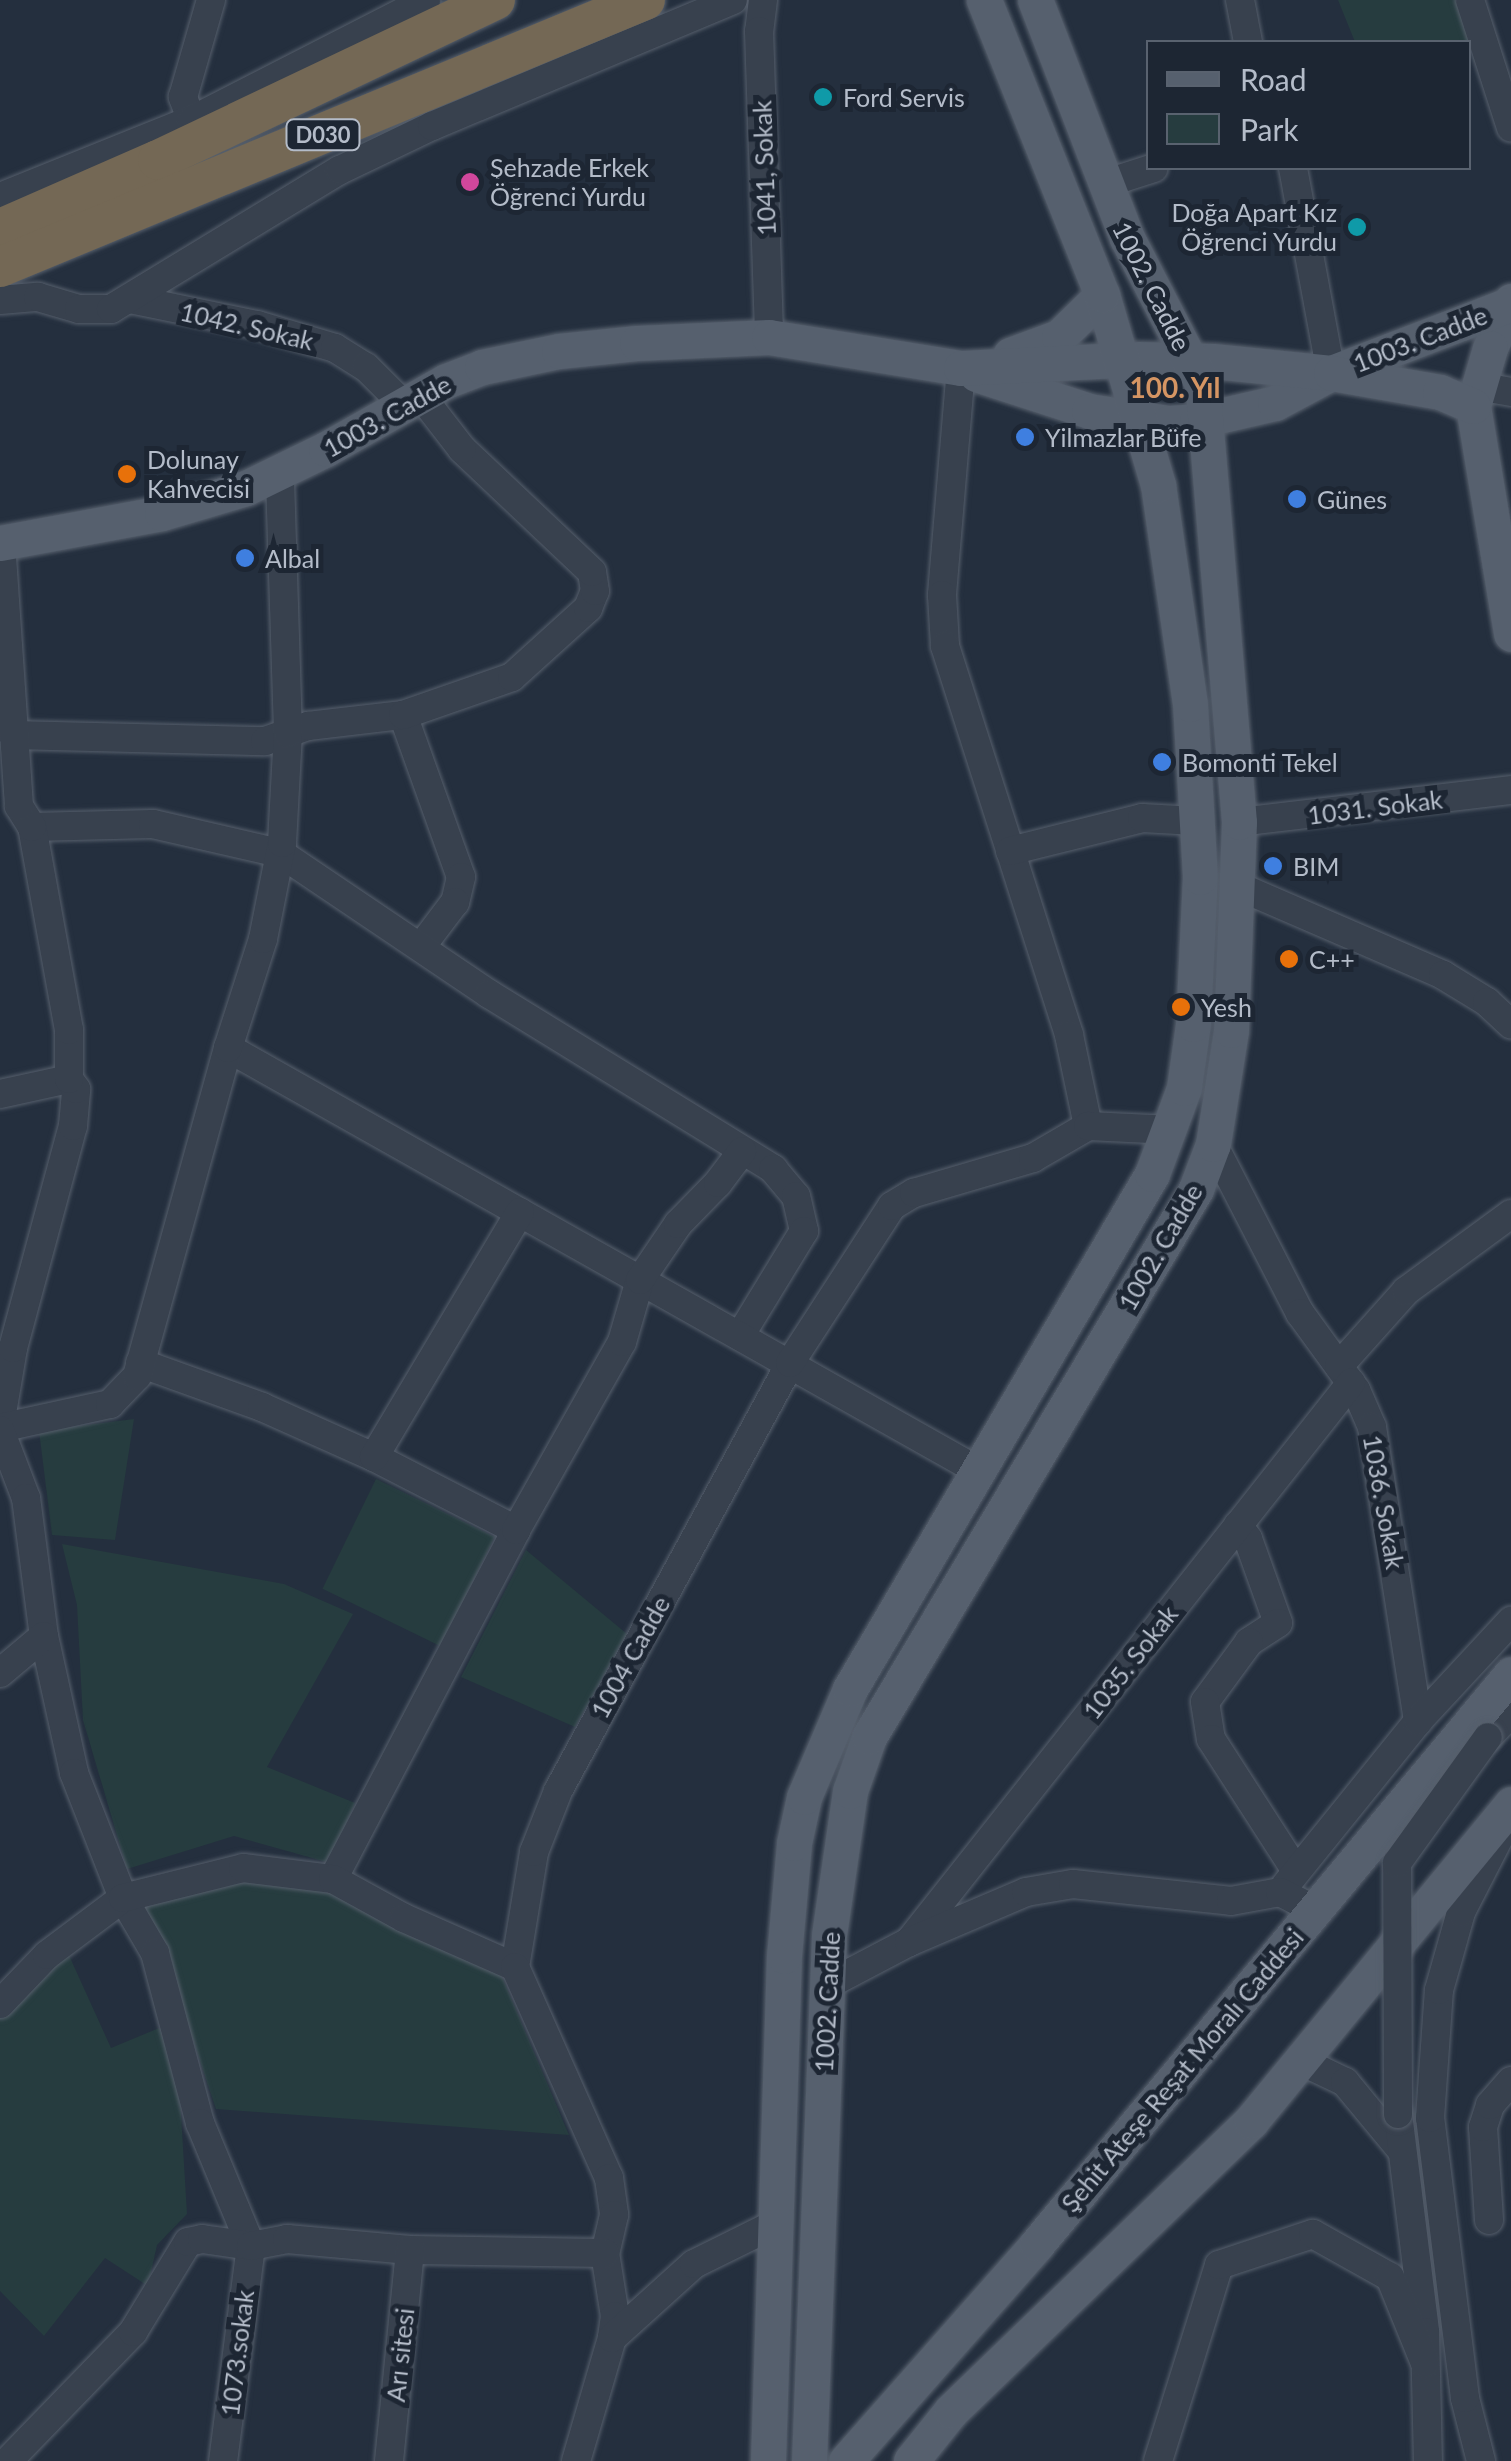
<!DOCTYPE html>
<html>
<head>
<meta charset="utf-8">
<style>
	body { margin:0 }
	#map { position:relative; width:1511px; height:2461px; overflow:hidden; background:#242f3e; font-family:Lato,sans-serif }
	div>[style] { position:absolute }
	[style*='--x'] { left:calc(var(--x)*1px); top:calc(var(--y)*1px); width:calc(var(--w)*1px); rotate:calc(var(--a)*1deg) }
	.green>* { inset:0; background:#263c3f; transform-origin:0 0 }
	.roads { filter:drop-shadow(0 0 2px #565f6c) drop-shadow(0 0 2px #565f6c) }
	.minor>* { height:28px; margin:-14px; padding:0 14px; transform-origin:14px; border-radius:14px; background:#38414e }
	.major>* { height:35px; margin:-17.5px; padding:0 17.5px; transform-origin:17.5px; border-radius:17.5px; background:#56606e }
	.highway>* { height:40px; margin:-20px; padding:0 20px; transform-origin:20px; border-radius:20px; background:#746855 }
	.bridges { filter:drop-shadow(0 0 2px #565f6c) drop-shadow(0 0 2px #565f6c) }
	.minor-bridge>* { height:28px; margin:-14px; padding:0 14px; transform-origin:14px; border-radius:14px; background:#38414e }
	.dots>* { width:28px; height:28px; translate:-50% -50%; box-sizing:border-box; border:5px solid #1d2633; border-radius:50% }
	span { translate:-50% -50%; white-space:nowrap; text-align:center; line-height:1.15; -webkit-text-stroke:10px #1d2633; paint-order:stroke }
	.shield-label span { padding:2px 8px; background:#1d2633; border:2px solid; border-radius:8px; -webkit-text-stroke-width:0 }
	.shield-label { font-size:22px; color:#b4bcc9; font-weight:700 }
	.poi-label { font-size:25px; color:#b4bcc9 }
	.left { translate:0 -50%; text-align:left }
	.right { translate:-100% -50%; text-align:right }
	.street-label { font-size:25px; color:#b4bcc9 }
	.neighbourhood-label { font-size:28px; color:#d59563; font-weight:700 }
	.legend { position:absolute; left:1146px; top:40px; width:325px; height:130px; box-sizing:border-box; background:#1d2633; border:2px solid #59626f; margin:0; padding:12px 18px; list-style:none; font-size:30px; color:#b4bcc9 }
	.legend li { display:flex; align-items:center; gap:20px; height:50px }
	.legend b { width:50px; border:2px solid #59626f }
</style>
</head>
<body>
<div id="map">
	<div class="green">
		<i style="clip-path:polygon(1338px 0,1457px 0,1473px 47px,1469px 48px,1468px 42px,1355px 42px)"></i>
		<i style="clip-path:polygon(134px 1419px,115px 1540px,52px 1535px,39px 1431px)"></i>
		<i style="left:376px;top:1479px;width:132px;height:122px;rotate:26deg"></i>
		<i style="clip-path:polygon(62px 1544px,284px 1584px,353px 1614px,267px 1767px,355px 1803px,330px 1863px,234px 1836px,127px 1869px,83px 1720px,77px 1605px)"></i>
		<i style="clip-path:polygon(526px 1550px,627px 1634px,575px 1727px,461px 1677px)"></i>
		<i style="clip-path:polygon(247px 1878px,317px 1885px,500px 1972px,569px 2135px,216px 2109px,163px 1950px,137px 1905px)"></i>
		<i style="clip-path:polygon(67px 1951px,111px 2048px,164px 2026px,178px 2064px,187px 2214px,157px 2245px,148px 2286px,105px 2258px,44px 2336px,0 2291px,0 2016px)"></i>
	</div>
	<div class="roads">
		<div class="minor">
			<i style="--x:763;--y:0;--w:31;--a:97"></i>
			<i style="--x:759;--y:31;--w:306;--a:88.1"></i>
			<i style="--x:1240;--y:0;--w:43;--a:79.2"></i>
			<i style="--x:1470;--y:0;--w:134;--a:72.2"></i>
			<i style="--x:197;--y:134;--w:40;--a:-111"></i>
			<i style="--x:183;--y:97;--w:101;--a:-73.9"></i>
			<i style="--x:1293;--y:168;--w:208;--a:79.5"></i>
			<i style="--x:1104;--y:184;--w:52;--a:-17.7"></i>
			<i style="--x:0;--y:197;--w:207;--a:-21.9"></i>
			<i style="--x:192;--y:120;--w:263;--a:-27.1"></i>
			<i style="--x:130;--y:299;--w:130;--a:11.6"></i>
			<i style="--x:257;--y:325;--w:81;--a:16.4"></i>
			<i style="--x:335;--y:348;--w:36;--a:32"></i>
			<i style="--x:366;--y:367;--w:54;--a:45"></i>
			<i style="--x:0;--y:300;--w:38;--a:-5"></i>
			<i style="--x:38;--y:297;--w:43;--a:16.3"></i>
			<i style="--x:79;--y:309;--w:32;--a:0"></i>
			<i style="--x:111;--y:309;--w:268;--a:-31.3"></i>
			<i style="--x:340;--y:170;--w:102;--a:-25.6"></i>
			<i style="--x:432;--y:126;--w:326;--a:-22.7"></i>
			<i style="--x:961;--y:368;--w:228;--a:94.8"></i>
			<i style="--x:942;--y:595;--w:51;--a:86.6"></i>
			<i style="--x:945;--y:646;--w:408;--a:72.3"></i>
			<i style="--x:1069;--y:1035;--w:93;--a:78.2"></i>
			<i style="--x:1477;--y:386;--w:35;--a:10"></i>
			<i style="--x:403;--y:715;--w:172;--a:70.3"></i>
			<i style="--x:461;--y:877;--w:26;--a:103"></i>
			<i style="--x:455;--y:902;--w:56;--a:127.1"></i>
			<i style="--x:13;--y:735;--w:252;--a:1.4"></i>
			<i style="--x:265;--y:741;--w:46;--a:-19.2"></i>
			<i style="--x:308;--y:726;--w:96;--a:-6.6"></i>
			<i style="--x:403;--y:715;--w:115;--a:-19.2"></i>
			<i style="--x:512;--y:677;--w:103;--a:-42.2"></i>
			<i style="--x:588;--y:608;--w:18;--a:-68"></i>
			<i style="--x:595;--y:591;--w:19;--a:-99"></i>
			<i style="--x:592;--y:572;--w:179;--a:-136.6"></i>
			<i style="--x:462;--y:449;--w:67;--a:-127.7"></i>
			<i style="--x:1239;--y:822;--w:274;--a:-6.7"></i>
			<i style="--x:32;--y:827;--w:121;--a:-1.4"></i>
			<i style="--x:153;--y:824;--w:130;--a:12.9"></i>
			<i style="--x:280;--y:853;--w:252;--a:34"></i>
			<i style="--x:489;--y:994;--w:334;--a:31.6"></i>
			<i style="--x:773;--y:1169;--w:35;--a:50"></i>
			<i style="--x:796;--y:1196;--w:36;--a:77"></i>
			<i style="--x:804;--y:1231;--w:123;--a:121.4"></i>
			<i style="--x:1010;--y:851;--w:136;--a:-14"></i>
			<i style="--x:1142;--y:818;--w:54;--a:3.2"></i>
			<i style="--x:1240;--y:887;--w:221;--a:23.4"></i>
			<i style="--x:1443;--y:975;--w:52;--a:31.5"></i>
			<i style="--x:1487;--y:1002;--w:33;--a:43"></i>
			<i style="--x:228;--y:1048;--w:860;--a:29.4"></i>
			<i style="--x:0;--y:1094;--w:71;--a:-12.3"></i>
			<i style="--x:1213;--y:1144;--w:190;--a:62.8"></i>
			<i style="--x:1300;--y:1313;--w:95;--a:54"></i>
			<i style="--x:1356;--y:1390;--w:40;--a:66.6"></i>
			<i style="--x:1372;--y:1427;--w:298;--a:81.1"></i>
			<i style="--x:140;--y:1363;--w:130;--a:19.8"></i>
			<i style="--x:262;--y:1407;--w:123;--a:24.1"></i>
			<i style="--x:374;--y:1457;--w:160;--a:27.2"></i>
			<i style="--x:1339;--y:1366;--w:101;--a:-48.2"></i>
			<i style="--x:1406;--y:1291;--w:130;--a:-36.3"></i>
			<i style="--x:0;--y:1425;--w:78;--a:-80.4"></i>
			<i style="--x:13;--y:1348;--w:230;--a:-74.9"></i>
			<i style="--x:73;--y:1126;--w:37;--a:-85"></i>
			<i style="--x:76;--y:1089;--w:12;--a:-125"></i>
			<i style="--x:69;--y:1079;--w:49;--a:-90"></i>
			<i style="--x:69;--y:1030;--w:206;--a:-100.3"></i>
			<i style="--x:32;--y:827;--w:25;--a:-122"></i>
			<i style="--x:19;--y:806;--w:264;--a:-93.9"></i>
			<i style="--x:0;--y:1428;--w:113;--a:-12.3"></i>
			<i style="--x:110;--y:1404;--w:39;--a:-46"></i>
			<i style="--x:137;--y:1376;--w:340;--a:-74.5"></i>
			<i style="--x:228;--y:1048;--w:114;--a:-72.2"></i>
			<i style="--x:263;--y:939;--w:98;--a:-78.8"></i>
			<i style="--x:282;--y:843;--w:110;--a:-86.9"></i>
			<i style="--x:288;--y:733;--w:261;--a:-91.8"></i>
			<i style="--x:0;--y:1430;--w:73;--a:69.1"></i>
			<i style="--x:26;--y:1498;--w:139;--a:82.6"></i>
			<i style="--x:44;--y:1636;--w:140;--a:77.6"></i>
			<i style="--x:74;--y:1773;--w:134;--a:68.6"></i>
			<i style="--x:123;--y:1898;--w:64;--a:59.8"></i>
			<i style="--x:155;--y:1953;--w:176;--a:75.2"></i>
			<i style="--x:200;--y:2123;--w:133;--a:67.5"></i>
			<i style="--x:251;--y:2246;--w:217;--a:97.4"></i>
			<i style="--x:374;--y:1457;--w:285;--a:-59.2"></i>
			<i style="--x:1238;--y:1525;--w:17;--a:54"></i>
			<i style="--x:1248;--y:1539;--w:89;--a:70.3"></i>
			<i style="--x:1278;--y:1623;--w:35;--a:147"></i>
			<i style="--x:1249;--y:1642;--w:74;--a:126.3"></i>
			<i style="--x:1205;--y:1702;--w:37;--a:81"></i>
			<i style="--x:1211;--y:1739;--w:157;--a:57.2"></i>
			<i style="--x:0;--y:1673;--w:57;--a:-40.1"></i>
			<i style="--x:1488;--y:1737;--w:33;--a:-46"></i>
			<i style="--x:333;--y:1879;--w:394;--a:-62.3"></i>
			<i style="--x:516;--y:1530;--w:216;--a:-60.6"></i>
			<i style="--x:622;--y:1342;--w:65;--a:-73.8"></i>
			<i style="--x:640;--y:1280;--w:68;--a:-55.8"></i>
			<i style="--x:678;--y:1224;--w:57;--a:-45.7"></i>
			<i style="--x:718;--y:1183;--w:40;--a:-53"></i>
			<i style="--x:1285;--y:1886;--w:212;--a:-51.1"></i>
			<i style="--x:1418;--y:1721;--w:137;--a:-47.1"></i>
			<i style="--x:909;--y:1942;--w:713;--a:-51.67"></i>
			<i style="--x:515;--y:1967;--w:117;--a:-80.6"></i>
			<i style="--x:534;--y:1852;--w:66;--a:-68.5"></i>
			<i style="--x:558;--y:1791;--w:487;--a:-61.5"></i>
			<i style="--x:790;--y:1363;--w:187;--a:-57"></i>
			<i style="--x:892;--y:1206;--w:26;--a:-31"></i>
			<i style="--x:914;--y:1193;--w:124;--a:-16.4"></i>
			<i style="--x:1033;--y:1158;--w:64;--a:-30.2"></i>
			<i style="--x:1088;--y:1126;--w:84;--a:2.7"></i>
			<i style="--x:827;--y:1985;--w:93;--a:-27.7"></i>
			<i style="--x:909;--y:1942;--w:127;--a:-23.1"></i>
			<i style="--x:1026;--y:1892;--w:48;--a:-9.7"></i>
			<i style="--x:1073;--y:1884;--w:159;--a:6.1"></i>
			<i style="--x:1231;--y:1901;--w:50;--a:-10.4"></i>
			<i style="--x:1280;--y:1892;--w:39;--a:27"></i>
			<i style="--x:0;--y:2004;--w:68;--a:-46.2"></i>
			<i style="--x:47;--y:1955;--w:95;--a:-36.9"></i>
			<i style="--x:123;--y:1898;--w:124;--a:-14"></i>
			<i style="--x:243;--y:1868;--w:91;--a:7"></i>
			<i style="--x:333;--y:1879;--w:81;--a:28.8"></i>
			<i style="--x:404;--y:1918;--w:121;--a:23.8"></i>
			<i style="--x:515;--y:1967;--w:231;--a:66"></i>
			<i style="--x:609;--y:2178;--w:37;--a:82"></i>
			<i style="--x:614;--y:2215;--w:39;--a:103"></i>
			<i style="--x:605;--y:2253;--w:64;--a:81"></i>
			<i style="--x:615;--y:2316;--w:22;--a:98"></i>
			<i style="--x:612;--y:2338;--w:128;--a:106.3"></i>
			<i style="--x:1301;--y:2061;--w:49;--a:25.5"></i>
			<i style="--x:1345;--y:2082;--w:89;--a:50.4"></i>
			<i style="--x:1398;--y:2114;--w:220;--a:82.9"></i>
			<i style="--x:1425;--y:2332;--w:129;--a:88.7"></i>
			<i style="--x:1489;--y:2220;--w:93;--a:-93.7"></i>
			<i style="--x:1483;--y:2127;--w:23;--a:-72"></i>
			<i style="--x:1490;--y:2105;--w:32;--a:-49"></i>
			<i style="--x:612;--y:2338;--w:110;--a:-42.1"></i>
			<i style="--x:694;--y:2264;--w:90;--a:-26.3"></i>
			<i style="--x:8;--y:2461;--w:180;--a:-45.9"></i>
			<i style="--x:133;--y:2332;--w:105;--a:-58.6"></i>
			<i style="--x:188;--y:2242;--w:14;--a:-12"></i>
			<i style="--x:202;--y:2239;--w:49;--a:8.1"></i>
			<i style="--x:251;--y:2246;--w:37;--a:-11"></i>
			<i style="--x:287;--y:2239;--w:123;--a:5.1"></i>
			<i style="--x:410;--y:2250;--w:195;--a:0.9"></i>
			<i style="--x:389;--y:2461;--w:212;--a:-84.3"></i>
			<i style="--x:1158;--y:2461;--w:205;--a:-72.7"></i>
			<i style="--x:1219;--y:2265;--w:99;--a:-18.3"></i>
			<i style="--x:1313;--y:2234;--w:88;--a:29.2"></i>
			<i style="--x:1390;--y:2277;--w:93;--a:67.9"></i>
			<i style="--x:1481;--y:2461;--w:65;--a:-104.3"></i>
			<i style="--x:1465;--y:2398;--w:282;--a:-97.1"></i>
			<i style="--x:1430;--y:2118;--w:128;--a:-86"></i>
			<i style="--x:1439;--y:1990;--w:81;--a:-74.2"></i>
			<i style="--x:1461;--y:1912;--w:92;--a:-62.9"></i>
		</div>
		<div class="major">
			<i style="--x:1511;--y:301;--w:51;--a:114.1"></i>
			<i style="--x:1490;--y:348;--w:60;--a:106.3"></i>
			<i style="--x:1473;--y:406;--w:231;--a:80.5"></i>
			<i style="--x:1010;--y:355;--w:52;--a:-20.2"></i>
			<i style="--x:1059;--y:337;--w:60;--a:-44.3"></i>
			<i style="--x:976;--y:374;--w:119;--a:18.1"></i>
			<i style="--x:1089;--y:411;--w:81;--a:8.5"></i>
			<i style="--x:1169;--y:423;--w:28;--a:-4"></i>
			<i style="--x:1197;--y:421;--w:80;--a:-13"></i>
			<i style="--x:1275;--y:403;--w:64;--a:-28.2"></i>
			<i style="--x:1331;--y:373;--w:190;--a:-21"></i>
			<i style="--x:0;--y:543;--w:165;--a:-10.5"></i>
			<i style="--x:162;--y:513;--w:88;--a:-16.6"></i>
			<i style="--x:246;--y:488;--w:89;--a:-26"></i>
			<i style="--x:326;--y:449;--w:138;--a:-29.5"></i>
			<i style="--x:446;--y:381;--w:39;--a:-21"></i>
			<i style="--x:482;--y:367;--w:79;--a:-11.7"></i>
			<i style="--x:559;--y:351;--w:78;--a:-5.9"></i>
			<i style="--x:637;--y:343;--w:132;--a:-2.6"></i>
			<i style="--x:769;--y:337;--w:194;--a:9.2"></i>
			<i style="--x:961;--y:368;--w:178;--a:-2.9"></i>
			<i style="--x:1139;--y:359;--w:74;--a:1.5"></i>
			<i style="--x:1213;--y:361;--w:119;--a:5.8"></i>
			<i style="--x:1331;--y:373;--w:111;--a:9.9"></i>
			<i style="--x:1440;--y:392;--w:36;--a:23"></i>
			<i style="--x:768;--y:2461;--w:505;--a:-88.19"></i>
			<i style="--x:784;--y:1956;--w:113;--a:-84.9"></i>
			<i style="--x:794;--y:1843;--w:47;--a:-77.7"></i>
			<i style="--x:804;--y:1797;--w:117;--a:-66.9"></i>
			<i style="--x:850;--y:1689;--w:597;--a:-59.61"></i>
			<i style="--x:1152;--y:1174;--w:92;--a:-69.6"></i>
			<i style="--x:1184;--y:1088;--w:65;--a:-82"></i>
			<i style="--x:1193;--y:1024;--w:147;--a:-87.3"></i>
			<i style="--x:1200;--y:877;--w:173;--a:-93.3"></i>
			<i style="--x:1190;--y:704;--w:221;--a:-98.3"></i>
			<i style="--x:1158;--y:485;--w:198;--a:-106.4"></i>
			<i style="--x:1102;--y:295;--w:318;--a:-111.8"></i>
			<i style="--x:809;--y:2461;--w:526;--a:-87.82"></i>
			<i style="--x:829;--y:1935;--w:146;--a:-81.7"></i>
			<i style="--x:850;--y:1791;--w:57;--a:-70.6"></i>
			<i style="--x:869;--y:1737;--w:638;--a:-59.17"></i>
			<i style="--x:1196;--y:1189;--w:48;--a:-69.3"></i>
			<i style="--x:1213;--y:1144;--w:115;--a:-81"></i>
			<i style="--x:1231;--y:1030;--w:208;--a:-87.8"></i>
			<i style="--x:1239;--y:822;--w:440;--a:-94.8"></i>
			<i style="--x:1202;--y:384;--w:164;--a:-117.2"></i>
			<i style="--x:1127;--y:238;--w:255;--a:-111.1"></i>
			<i style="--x:846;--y:2461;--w:289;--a:-48.6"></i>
			<i style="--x:1037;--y:2244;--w:741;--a:-50.25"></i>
			<i style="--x:911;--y:2461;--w:64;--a:-51.3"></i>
			<i style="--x:951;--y:2411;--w:417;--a:-44"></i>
			<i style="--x:1251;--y:2121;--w:410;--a:-50.6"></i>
		</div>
		<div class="highway">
			<i style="--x:0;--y:229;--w:172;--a:-23.6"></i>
			<i style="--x:158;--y:160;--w:373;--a:-25.4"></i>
			<i style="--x:0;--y:267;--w:698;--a:-22.49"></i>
		</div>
	</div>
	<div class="bridges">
		<div class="minor-bridge">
			<i style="--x:1398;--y:2114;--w:251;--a:-90.2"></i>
			<i style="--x:1397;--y:1863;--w:155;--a:-54.2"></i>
		</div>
	</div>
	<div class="dots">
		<i style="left:823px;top:97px;background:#0f9aa8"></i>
		<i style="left:470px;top:182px;background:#d1479c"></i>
		<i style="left:1357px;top:227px;background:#0f9aa8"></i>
		<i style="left:1025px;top:437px;background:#3f7fe0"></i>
		<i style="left:127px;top:474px;background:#e8710a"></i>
		<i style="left:1297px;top:499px;background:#3f7fe0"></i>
		<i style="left:245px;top:558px;background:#3f7fe0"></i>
		<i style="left:1162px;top:762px;background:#3f7fe0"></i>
		<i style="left:1273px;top:866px;background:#3f7fe0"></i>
		<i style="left:1289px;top:959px;background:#e8710a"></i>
		<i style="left:1181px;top:1007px;background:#e8710a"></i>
	</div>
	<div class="shield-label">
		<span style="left:323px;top:135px">D030</span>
	</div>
	<div class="poi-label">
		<span class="left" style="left:843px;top:97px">Ford Servis</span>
		<span class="left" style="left:490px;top:182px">Şehzade Erkek<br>Öğrenci Yurdu</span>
		<span class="right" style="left:1337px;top:227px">Doğa Apart Kız<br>Öğrenci Yurdu</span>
		<span class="left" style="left:1045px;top:437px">Yilmazlar Büfe</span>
		<span class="left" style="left:147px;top:474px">Dolunay<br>Kahvecisi</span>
		<span class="left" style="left:1317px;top:499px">Günes</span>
		<span class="left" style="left:265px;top:558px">Albal</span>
		<span class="left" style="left:1182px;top:762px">Bomonti Tekel</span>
		<span class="left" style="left:1293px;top:866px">BIM</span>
		<span class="left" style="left:1309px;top:959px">C++</span>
		<span class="left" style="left:1201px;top:1007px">Yesh</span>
	</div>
	<div class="street-label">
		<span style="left:764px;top:168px;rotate:-92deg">1041, Sokak</span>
		<span style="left:1152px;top:286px;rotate:63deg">1002. Cadde</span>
		<span style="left:247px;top:326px;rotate:13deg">1042. Sokak</span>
		<span style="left:1420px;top:339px;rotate:-21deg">1003. Cadde</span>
		<span style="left:387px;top:416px;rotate:-29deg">1003. Cadde</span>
		<span style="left:1375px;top:807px;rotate:-7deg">1031. Sokak</span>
		<span style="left:1160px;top:1247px;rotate:-60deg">1002. Cadde</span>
		<span style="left:1384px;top:1502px;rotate:80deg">1036. Sokak</span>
		<span style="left:630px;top:1657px;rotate:-61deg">1004 Cadde</span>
		<span style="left:1130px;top:1662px;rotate:-52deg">1035. Sokak</span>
		<span style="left:827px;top:2002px;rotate:-87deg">1002. Cadde</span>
		<span style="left:1182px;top:2070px;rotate:-50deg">Şehit Ateşe Reşat Moralı Caddesi</span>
		<span style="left:237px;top:2353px;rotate:-83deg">1073.sokak</span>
		<span style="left:400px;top:2355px;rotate:-84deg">Arı sitesi</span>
	</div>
	<div class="neighbourhood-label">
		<span style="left:1175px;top:387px">100. Yıl</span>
	</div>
	<ul class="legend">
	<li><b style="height:12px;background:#56606e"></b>Road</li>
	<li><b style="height:28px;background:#263c3f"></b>Park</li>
	</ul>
</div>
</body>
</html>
